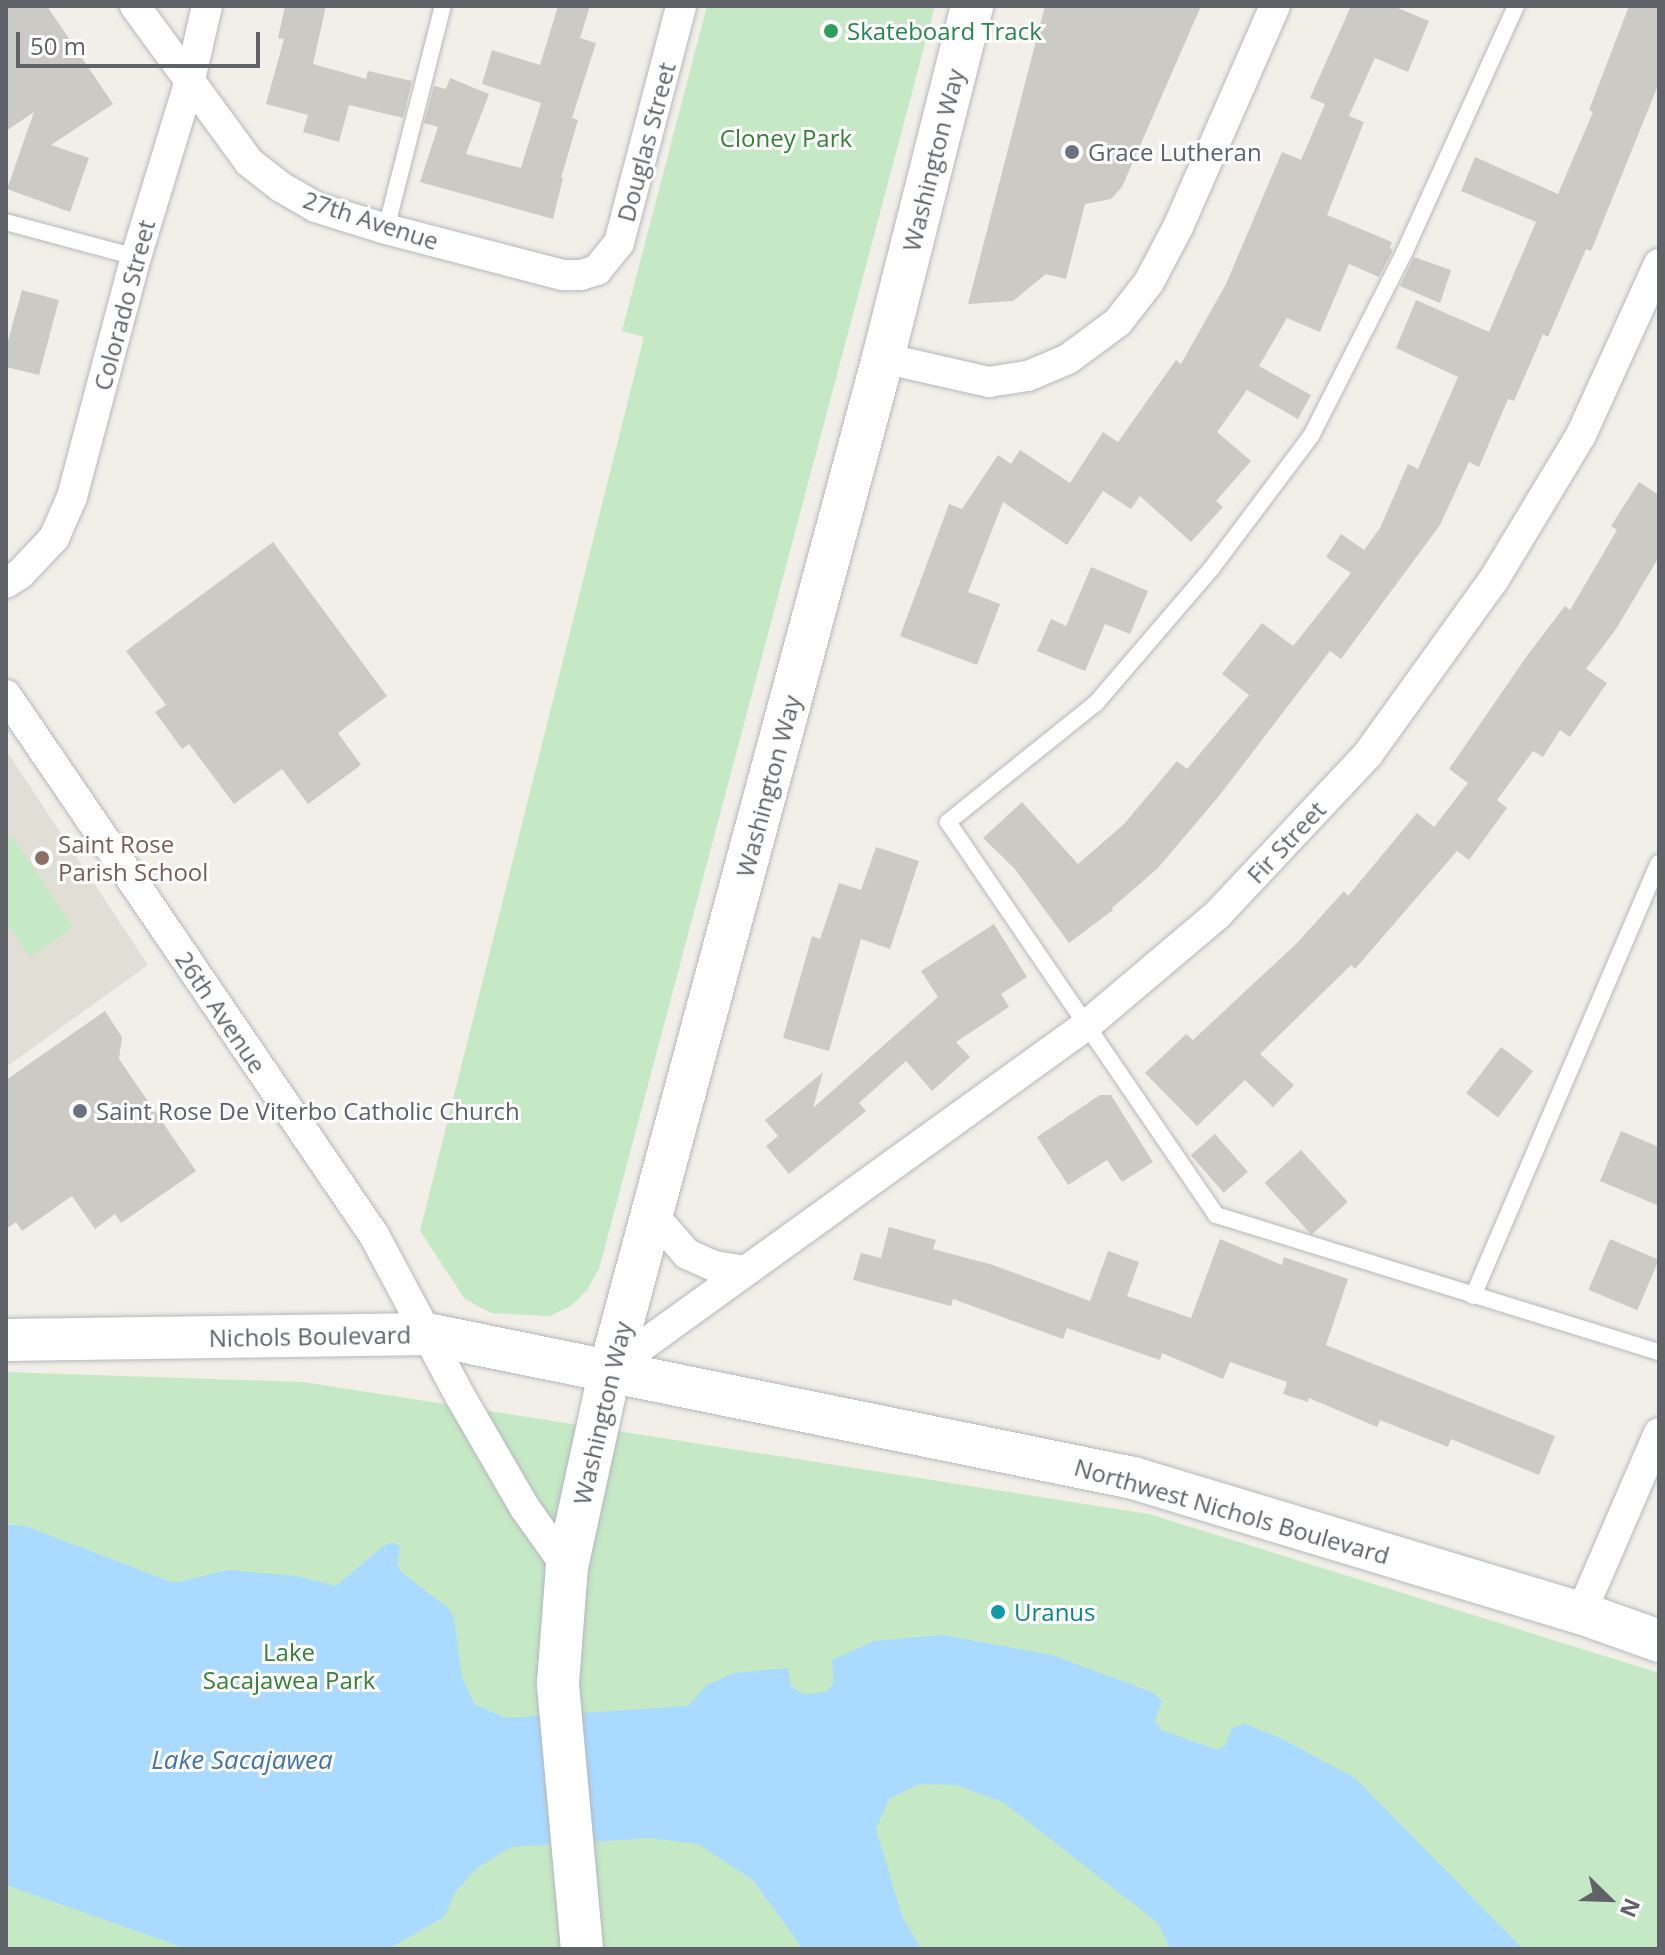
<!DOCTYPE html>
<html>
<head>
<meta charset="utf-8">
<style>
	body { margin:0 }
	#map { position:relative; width:1665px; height:1955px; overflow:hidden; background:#f1efe8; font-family:"Open Sans",sans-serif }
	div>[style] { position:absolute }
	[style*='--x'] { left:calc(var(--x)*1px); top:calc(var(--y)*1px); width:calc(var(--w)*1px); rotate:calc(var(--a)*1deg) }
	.education>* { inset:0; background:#e1ded6 }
	.green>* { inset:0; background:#c5e8c5 }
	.water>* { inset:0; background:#aadaff }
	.building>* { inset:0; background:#cccac5; transform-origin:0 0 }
	.roads { filter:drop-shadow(0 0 2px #b5b8bc) drop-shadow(0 0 2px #b5b8bc) }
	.lane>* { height:16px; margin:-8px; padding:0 8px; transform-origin:8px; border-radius:8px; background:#fff }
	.street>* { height:30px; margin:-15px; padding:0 15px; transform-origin:15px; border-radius:15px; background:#fff }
	.secondary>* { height:42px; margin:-21px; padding:0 21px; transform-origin:21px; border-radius:21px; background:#fff }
	.dots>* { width:22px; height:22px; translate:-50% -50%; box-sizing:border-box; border:4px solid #fff; border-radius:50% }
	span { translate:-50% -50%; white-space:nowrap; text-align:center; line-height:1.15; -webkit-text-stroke:6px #fff; paint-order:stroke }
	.leisure-label { font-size:24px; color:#27864d }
	.left { translate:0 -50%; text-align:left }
	.park-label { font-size:24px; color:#348238 }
	.street-label { font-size:24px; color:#5f6368 }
	.worship-label { font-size:24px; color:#5b616d }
	.education-label { font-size:24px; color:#785e54 }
	.culture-label { font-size:24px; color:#0d838f }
	.water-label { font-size:26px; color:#4174aa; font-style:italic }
	.frame { position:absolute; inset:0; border:8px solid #5f6368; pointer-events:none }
	.north { position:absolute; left:1569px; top:1859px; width:80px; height:80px; -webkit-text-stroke:6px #fff; paint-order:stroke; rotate:113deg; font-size:22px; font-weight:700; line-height:32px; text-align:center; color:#5f6368 }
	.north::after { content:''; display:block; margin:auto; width:28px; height:36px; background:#5f6368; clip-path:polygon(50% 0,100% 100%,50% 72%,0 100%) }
	.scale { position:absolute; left:16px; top:32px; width:244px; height:36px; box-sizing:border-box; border:4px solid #5f6368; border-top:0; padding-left:10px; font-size:24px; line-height:28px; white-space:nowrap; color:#5f6368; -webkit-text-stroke:6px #fff; paint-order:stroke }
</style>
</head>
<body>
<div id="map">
	<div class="education">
		<i style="clip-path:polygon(6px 750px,148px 965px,6px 1067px)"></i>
	</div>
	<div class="green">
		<i style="clip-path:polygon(707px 6px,935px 6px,599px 1269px,587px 1290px,571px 1306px,549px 1316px,491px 1313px,465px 1299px,420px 1231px,644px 337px,622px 331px)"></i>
		<i style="clip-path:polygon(11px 835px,73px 927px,30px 957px,6px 922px,6px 838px)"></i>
		<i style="clip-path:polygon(6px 1372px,303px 1382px,1149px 1514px,1659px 1673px,1659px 1949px,6px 1949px)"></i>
	</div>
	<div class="water">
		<i style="clip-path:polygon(6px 1525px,25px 1526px,174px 1583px,229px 1570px,295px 1576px,336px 1586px,386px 1544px,394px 1543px,400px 1546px,397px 1563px,401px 1572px,448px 1608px,454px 1618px,462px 1678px,475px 1705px,507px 1718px,688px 1706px,707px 1685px,734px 1673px,788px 1668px,791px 1687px,805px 1695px,828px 1691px,834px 1682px,832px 1660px,874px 1641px,942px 1635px,1052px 1655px,1154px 1693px,1162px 1701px,1155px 1721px,1161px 1730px,1217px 1750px,1225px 1746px,1232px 1728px,1245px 1724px,1280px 1738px,1355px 1778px,1523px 1949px,1171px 1949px,1158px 1923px,1003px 1802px,956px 1785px,919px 1784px,889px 1799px,876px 1829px,902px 1916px,921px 1949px,803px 1949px,753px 1880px,698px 1844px,651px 1838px,511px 1847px,477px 1868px,456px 1891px,444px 1917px,388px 1949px,188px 1949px,6px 1885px)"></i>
	</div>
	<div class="building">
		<i style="clip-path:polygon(6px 6px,47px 6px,113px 104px,51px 145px,89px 158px,70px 212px,7px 189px,34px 112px,6px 131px)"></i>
		<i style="clip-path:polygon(285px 6px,326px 6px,313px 64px,366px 79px,368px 71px,412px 81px,403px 118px,349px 105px,339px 142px,303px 132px,308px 115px,266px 104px,284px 39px,278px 38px)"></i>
		<i style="clip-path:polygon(558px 6px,590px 6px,580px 38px,596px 43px,572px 118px,578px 120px,561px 178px,563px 178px,553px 219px,420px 182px,438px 127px,424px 123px,434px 86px,446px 89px,450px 78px,489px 94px,466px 154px,521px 168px,541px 103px,482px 84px,492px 50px,540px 65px)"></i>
		<i style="clip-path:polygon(1045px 6px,1201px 6px,1122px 187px,1111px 199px,1085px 204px,1066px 279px,1046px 274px,1013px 301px,968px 304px)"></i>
		<i style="clip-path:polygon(1351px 6px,1393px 6px,1429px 21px,1408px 72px,1375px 58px,1349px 116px,1364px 122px,1327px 215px,1392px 242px,1390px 248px,1393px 250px,1379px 277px,1349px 264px,1320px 332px,1287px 318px,1259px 366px,1311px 395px,1298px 419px,1247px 390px,1217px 432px,1251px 461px,1216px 501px,1223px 507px,1191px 542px,1140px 496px,1131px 509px,1103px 491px,1067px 545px,1003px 502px,968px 592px,1000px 604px,977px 665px,900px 636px,949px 504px,962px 509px,998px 455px,1011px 464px,1020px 450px,1070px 483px,1103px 432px,1118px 442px,1176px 360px,1181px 364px,1226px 284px,1282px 152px,1301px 160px,1325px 104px,1310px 98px)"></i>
		<i style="clip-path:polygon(1629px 6px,1659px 6px,1659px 83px,1591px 251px,1586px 249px,1548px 337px,1543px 334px,1514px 401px,1508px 399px,1479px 467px,1469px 462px,1440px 525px,1341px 659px,1330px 651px,1219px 796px,1158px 868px,1112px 908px,1113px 910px,1069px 943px,1014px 868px,983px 838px,1022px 802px,1078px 864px,1124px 824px,1177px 761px,1187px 769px,1249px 695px,1222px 674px,1262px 623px,1293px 646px,1351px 573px,1326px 557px,1341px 534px,1364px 550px,1380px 528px,1408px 464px,1418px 469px,1458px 377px,1396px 348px,1416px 300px,1489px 332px,1536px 222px,1461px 191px,1475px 157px,1558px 194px,1593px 112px,1589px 110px)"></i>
		<i style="clip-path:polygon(1414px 257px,1451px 270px,1440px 303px,1400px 286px)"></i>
		<i style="clip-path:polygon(22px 290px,59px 300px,39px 375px,6px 367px,6px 348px)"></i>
		<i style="clip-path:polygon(1639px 482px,1659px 495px,1659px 557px,1616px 629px,1586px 669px,1607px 683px,1570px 737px,1560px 730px,1543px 757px,1533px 751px,1497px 800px,1507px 808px,1469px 860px,1457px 851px,1355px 969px,1351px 965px,1260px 1054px,1294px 1085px,1273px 1107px,1245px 1080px,1197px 1126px,1145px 1073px,1186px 1034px,1193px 1040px,1297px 943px,1344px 891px,1348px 896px,1417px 813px,1434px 827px,1468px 783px,1449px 769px,1529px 653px,1565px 606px,1570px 610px,1617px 530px,1611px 526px)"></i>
		<i style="clip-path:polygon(273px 542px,387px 696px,338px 733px,361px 765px,308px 804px,282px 769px,234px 804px,189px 744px,182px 749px,155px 712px,166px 705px,126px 651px)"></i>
		<i style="clip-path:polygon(1091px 567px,1148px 591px,1130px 634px,1105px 624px,1085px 671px,1037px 651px,1051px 619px,1066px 626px)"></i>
		<i style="clip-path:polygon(876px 847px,919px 861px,890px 949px,861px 939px,829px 1051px,783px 1038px,812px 936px,820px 939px,839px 883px,861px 890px)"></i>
		<i style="clip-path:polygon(994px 924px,1027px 977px,1001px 994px,1009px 1007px,956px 1042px,970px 1057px,932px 1091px,906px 1061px,859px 1103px,866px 1111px,789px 1174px,766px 1146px,778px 1136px,765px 1120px,823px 1072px,813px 1108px,938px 997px,921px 971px)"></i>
		<i style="clip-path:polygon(105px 1011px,122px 1037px,119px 1059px,196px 1171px,121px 1223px,115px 1214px,95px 1229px,72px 1196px,22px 1231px,16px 1222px,6px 1229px,6px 1080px)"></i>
		<i style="left:1501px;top:1047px;width:40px;height:58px;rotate:37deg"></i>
		<i style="clip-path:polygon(1100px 1095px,1111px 1095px,1153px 1162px,1122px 1182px,1107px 1160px,1068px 1185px,1037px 1137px)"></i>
		<i style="clip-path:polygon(1621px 1131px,1659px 1147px,1659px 1206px,1600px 1181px)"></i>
		<i style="left:1215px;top:1134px;width:50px;height:32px;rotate:49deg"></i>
		<i style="left:1301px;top:1150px;width:70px;height:49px;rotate:48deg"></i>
		<i style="clip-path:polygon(889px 1227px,936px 1240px,933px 1249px,993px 1265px,1090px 1301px,1108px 1251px,1139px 1262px,1127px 1296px,1191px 1318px,1220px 1239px,1282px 1265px,1284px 1257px,1348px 1279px,1326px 1345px,1555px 1436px,1539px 1475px,1451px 1439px,1448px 1447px,1380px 1420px,1377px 1427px,1309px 1398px,1308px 1402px,1283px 1394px,1287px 1382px,1230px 1362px,1223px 1379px,1162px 1353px,1160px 1360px,1067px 1328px,1063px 1339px,953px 1299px,951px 1306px,853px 1280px,861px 1253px,881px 1258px)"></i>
		<i style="left:1610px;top:1239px;width:53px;height:55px;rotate:23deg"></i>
	</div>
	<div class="roads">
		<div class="lane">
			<i style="--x:1516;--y:6;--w:271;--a:114.4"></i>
			<i style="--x:1404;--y:253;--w:205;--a:116.9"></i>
			<i style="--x:1311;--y:436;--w:166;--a:126.9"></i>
			<i style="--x:1211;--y:569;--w:177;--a:130.6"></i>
			<i style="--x:1096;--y:703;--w:190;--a:141.2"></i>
			<i style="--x:948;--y:822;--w:476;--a:55.7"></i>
			<i style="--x:1216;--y:1215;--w:464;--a:17.2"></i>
			<i style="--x:6;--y:222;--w:135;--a:15.1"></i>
			<i style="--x:386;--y:229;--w:230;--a:-75.7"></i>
			<i style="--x:1473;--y:1296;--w:471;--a:-66.8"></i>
		</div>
		<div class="street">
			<i style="--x:135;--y:6;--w:193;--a:53.8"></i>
			<i style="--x:249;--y:162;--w:41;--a:38"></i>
			<i style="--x:281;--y:187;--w:39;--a:30"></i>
			<i style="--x:315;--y:207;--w:74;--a:17.2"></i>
			<i style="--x:386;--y:229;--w:183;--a:14.6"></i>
			<i style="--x:563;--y:275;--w:18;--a:0"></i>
			<i style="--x:581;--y:275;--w:17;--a:-17"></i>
			<i style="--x:597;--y:270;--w:35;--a:-51"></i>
			<i style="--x:619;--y:243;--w:245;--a:-75.3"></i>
			<i style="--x:883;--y:358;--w:109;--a:12.8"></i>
			<i style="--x:989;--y:382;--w:39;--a:-9"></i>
			<i style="--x:1028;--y:376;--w:43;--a:-23"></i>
			<i style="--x:1068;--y:359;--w:62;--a:-36.5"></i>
			<i style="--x:1118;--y:322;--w:51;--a:-52.2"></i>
			<i style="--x:1149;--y:282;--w:62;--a:-62.2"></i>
			<i style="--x:1178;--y:227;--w:241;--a:-66.3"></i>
			<i style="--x:6;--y:583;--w:17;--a:-33"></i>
			<i style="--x:20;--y:574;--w:50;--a:-46.6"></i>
			<i style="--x:54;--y:538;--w:45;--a:-66.3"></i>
			<i style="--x:72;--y:497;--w:248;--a:-75.1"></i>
			<i style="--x:136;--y:257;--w:181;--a:-73"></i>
			<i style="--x:189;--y:84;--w:80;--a:-77"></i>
			<i style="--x:6;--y:695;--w:653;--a:55.73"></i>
			<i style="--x:374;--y:1235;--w:183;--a:61.9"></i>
			<i style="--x:460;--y:1396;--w:129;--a:59.9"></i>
			<i style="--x:525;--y:1508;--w:72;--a:54.6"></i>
			<i style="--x:652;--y:1214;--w:53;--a:48.8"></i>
			<i style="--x:687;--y:1254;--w:30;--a:24"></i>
			<i style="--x:714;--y:1266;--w:31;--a:9"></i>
			<i style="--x:610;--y:1369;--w:589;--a:-35.82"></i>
			<i style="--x:1088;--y:1024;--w:169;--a:-40.2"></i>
			<i style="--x:1217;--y:915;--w:221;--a:-46.8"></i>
			<i style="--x:1368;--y:754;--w:213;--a:-54.2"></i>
			<i style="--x:1493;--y:581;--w:170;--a:-58.9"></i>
			<i style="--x:1581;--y:435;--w:188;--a:-65.5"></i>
			<i style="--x:1581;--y:1613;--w:196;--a:-66.6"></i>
		</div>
		<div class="secondary">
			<i style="--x:6;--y:1340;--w:421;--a:-0.8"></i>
			<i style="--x:427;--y:1334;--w:721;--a:11.53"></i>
			<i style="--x:1133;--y:1478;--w:468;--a:16.8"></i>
			<i style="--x:1581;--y:1613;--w:83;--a:19.7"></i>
			<i style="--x:582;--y:1949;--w:267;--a:-95.2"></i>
			<i style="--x:558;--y:1683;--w:116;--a:-85.6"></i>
			<i style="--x:567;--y:1567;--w:203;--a:-77.7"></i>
			<i style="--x:610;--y:1369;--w:1047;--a:-74.89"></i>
			<i style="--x:883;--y:358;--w:363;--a:-75.8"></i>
		</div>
	</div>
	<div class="dots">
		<i style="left:831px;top:31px;background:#2e9e5b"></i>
		<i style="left:1072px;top:152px;background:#6b7280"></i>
		<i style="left:42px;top:858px;background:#8d6e63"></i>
		<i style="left:80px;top:1111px;background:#6b7280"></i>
		<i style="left:998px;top:1612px;background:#0f9aa8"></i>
	</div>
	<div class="leisure-label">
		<span class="left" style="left:847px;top:31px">Skateboard Track</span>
	</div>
	<div class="park-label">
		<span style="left:786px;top:138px">Cloney Park</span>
		<span style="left:289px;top:1666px">Lake<br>Sacajawea Park</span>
	</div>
	<div class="street-label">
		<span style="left:646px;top:142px;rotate:-75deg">Douglas Street</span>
		<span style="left:933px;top:160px;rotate:-76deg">Washington Way</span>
		<span style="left:371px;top:220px;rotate:18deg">27th Avenue</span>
		<span style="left:124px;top:305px;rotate:-75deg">Colorado Street</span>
		<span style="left:768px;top:786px;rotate:-75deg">Washington Way</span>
		<span style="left:1286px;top:842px;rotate:-47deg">Fir Street</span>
		<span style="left:221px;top:1012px;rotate:56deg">26th Avenue</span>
		<span style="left:310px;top:1336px;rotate:-1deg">Nichols Boulevard</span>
		<span style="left:602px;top:1413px;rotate:-77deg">Washington Way</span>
		<span style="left:1232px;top:1511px;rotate:16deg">Northwest Nichols Boulevard</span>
	</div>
	<div class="worship-label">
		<span class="left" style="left:1088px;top:152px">Grace Lutheran</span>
		<span class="left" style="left:96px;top:1111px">Saint Rose De Viterbo Catholic Church</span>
	</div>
	<div class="education-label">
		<span class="left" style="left:58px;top:858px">Saint Rose<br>Parish School</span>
	</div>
	<div class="culture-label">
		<span class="left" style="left:1014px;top:1612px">Uranus</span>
	</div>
	<div class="water-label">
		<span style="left:242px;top:1760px">Lake Sacajawea</span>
	</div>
	<div class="frame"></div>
	<div class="north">N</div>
	<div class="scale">50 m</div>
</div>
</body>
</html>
